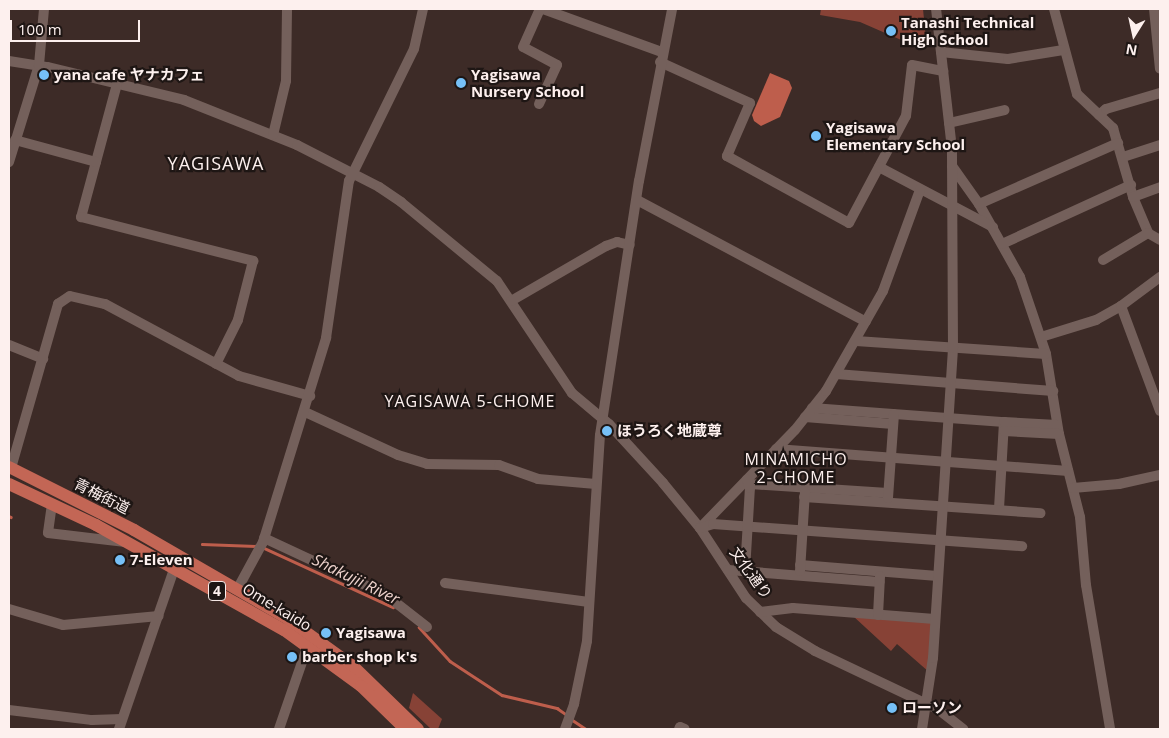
<!DOCTYPE html>
<html>
<head>
<meta charset="utf-8">
<style>
	body { margin:0 }
	#map { position:relative; width:1169px; height:738px; overflow:hidden; background:#3d2b27; font-family:"Open Sans","Noto Sans JP",sans-serif }
	div>[style] { position:absolute }
	[style*='--x'] { left:calc(var(--x)*1px); top:calc(var(--y)*1px); width:calc(var(--w)*1px); rotate:calc(var(--a)*1deg) }
	.green>* { inset:0; background:#874236 }
	.water>* { inset:0; background:#be5e4c }
	.stream>* { height:2.5px; margin:-1.25px; padding:0 1.25px; transform-origin:1.25px; border-radius:1.25px; background:#be5e4c }
	.minor>* { height:10px; margin:-5px; padding:0 5px; transform-origin:5px; border-radius:5px; background:#74605b }
	.major>* { height:12px; margin:-6px; padding:0 6px; transform-origin:6px; border-radius:6px; background:#c36655 }
	.dots>* { width:14px; height:14px; translate:-50% -50%; box-sizing:border-box; border:2px solid #1e1614; border-radius:50% }
	span { translate:-50% -50%; white-space:nowrap; text-align:center; line-height:1.15; -webkit-text-stroke:4.5px #1e1614; paint-order:stroke }
	.shield-label span { padding:1px 4px; background:#1e1614; border:1px solid; border-radius:4px; -webkit-text-stroke-width:0 }
	.shield-label { font-size:14px; color:#fdf0ee; font-weight:700 }
	.poi-label { font-size:15px; color:#fdf0ee; font-weight:700 }
	.left { translate:0 -50%; text-align:left }
	.street-label { font-size:15px; color:#fdf0ee }
	.neighbourhood-label { font-size:16px; color:#fdf0ee; letter-spacing:1px }
	.water-label { font-size:16px; color:#edd2cc; font-style:italic }
	.quarter-label { font-size:18px; color:#fdf0ee; letter-spacing:1px }
	.frame { position:absolute; inset:0; border:10px solid #fdf0ee; pointer-events:none }
	.north { position:absolute; left:1109px; top:10px; width:50px; height:50px; -webkit-text-stroke:4px #1e1614; paint-order:stroke; rotate:190deg; font-size:14px; font-weight:700; line-height:20px; text-align:center; color:#fdf0ee }
	.north::after { content:''; display:block; margin:auto; width:18px; height:22px; background:#fdf0ee; clip-path:polygon(50% 0,100% 100%,50% 72%,0 100%) }
	.scale { position:absolute; left:10px; top:20px; width:130px; height:22px; box-sizing:border-box; border:2px solid #fdf0ee; border-top:0; padding-left:6px; font-size:15px; line-height:18px; white-space:nowrap; color:#fdf0ee; -webkit-text-stroke:4px #1e1614; paint-order:stroke }
</style>
</head>
<body>
<div id="map">
	<div class="green">
		<i style="clip-path:polygon(821px 9px,923px 9px,926px 39px,915px 46px,860px 22px,820px 15px)"></i>
		<i style="clip-path:polygon(853px 616px,931px 623px,929px 672px,897px 644px,891px 651px)"></i>
		<i style="clip-path:polygon(413px 693px,442px 719px,438px 729px,431px 729px,409px 708px)"></i>
	</div>
	<div class="water">
		<i style="clip-path:polygon(770px 73px,789px 81px,792px 88px,780px 117px,761px 126px,754px 121px,752px 115px)"></i>
	</div>
	<div class="stream">
		<i style="--x:9;--y:516;--w:2;--a:27"></i>
		<i style="--x:202;--y:544;--w:57;--a:2"></i>
		<i style="--x:264;--y:548;--w:142;--a:24.6"></i>
		<i style="--x:419;--y:627;--w:46;--a:47.6"></i>
		<i style="--x:450;--y:661;--w:62;--a:33.2"></i>
		<i style="--x:502;--y:695;--w:57;--a:13.3"></i>
		<i style="--x:557;--y:708;--w:12;--a:35"></i>
		<i style="--x:571;--y:719;--w:18;--a:34"></i>
	</div>
	<div class="minor">
		<i style="--x:543;--y:9;--w:127;--a:19.9"></i>
		<i style="--x:1054;--y:9;--w:88;--a:74.9"></i>
		<i style="--x:1077;--y:94;--w:50;--a:43.4"></i>
		<i style="--x:1113;--y:128;--w:72;--a:73.8"></i>
		<i style="--x:1133;--y:197;--w:39;--a:67"></i>
		<i style="--x:1148;--y:233;--w:14;--a:30"></i>
		<i style="--x:1154;--y:9;--w:60;--a:84.3"></i>
		<i style="--x:941;--y:52;--w:67;--a:6"></i>
		<i style="--x:1008;--y:59;--w:56;--a:-9.3"></i>
		<i style="--x:9;--y:61;--w:39;--a:9"></i>
		<i style="--x:48;--y:67;--w:140;--a:13.6"></i>
		<i style="--x:184;--y:100;--w:122;--a:21.7"></i>
		<i style="--x:297;--y:145;--w:92;--a:27.1"></i>
		<i style="--x:379;--y:187;--w:27;--a:34"></i>
		<i style="--x:401;--y:202;--w:124;--a:39.5"></i>
		<i style="--x:497;--y:281;--w:135;--a:56.2"></i>
		<i style="--x:572;--y:393;--w:48;--a:40"></i>
		<i style="--x:609;--y:424;--w:80;--a:47.5"></i>
		<i style="--x:663;--y:483;--w:58;--a:50.6"></i>
		<i style="--x:700;--y:528;--w:84;--a:56.7"></i>
		<i style="--x:746;--y:598;--w:42;--a:44"></i>
		<i style="--x:776;--y:627;--w:46;--a:31.6"></i>
		<i style="--x:815;--y:651;--w:137;--a:25.4"></i>
		<i style="--x:939;--y:710;--w:31;--a:38"></i>
		<i style="--x:660;--y:62;--w:99;--a:24.5"></i>
		<i style="--x:750;--y:103;--w:58;--a:113.5"></i>
		<i style="--x:727;--y:156;--w:139;--a:28.8"></i>
		<i style="--x:849;--y:223;--w:121;--a:-62"></i>
		<i style="--x:906;--y:116;--w:51;--a:-83.3"></i>
		<i style="--x:912;--y:65;--w:32;--a:11"></i>
		<i style="--x:117;--y:84;--w:138;--a:105.1"></i>
		<i style="--x:81;--y:217;--w:178;--a:14.3"></i>
		<i style="--x:253;--y:261;--w:61;--a:104.3"></i>
		<i style="--x:238;--y:320;--w:49;--a:116.6"></i>
		<i style="--x:539;--y:104;--w:43;--a:-65.2"></i>
		<i style="--x:557;--y:65;--w:38;--a:-152"></i>
		<i style="--x:523;--y:47;--w:42;--a:-65.9"></i>
		<i style="--x:1099;--y:115;--w:9;--a:-41"></i>
		<i style="--x:1106;--y:109;--w:56;--a:-16.5"></i>
		<i style="--x:949;--y:123;--w:57;--a:-13.1"></i>
		<i style="--x:273;--y:135;--w:56;--a:-76.5"></i>
		<i style="--x:286;--y:81;--w:72;--a:-89.2"></i>
		<i style="--x:15;--y:140;--w:84;--a:15.2"></i>
		<i style="--x:1123;--y:157;--w:39;--a:-18"></i>
		<i style="--x:9;--y:162;--w:102;--a:-72.8"></i>
		<i style="--x:39;--y:65;--w:56;--a:-84.9"></i>
		<i style="--x:952;--y:166;--w:47;--a:54.6"></i>
		<i style="--x:979;--y:204;--w:84;--a:60.7"></i>
		<i style="--x:1020;--y:277;--w:81;--a:71.3"></i>
		<i style="--x:1046;--y:354;--w:81;--a:80.8"></i>
		<i style="--x:1059;--y:434;--w:86;--a:75.8"></i>
		<i style="--x:1080;--y:517;--w:68;--a:85"></i>
		<i style="--x:1086;--y:585;--w:146;--a:80.5"></i>
		<i style="--x:879;--y:167;--w:129;--a:27.8"></i>
		<i style="--x:1133;--y:197;--w:29;--a:-20"></i>
		<i style="--x:637;--y:200;--w:259;--a:28"></i>
		<i style="--x:979;--y:204;--w:152;--a:-23.7"></i>
		<i style="--x:1002;--y:244;--w:142;--a:-24.6"></i>
		<i style="--x:1103;--y:260;--w:52;--a:-31"></i>
		<i style="--x:511;--y:301;--w:110;--a:-30.1"></i>
		<i style="--x:606;--y:246;--w:12;--a:-20"></i>
		<i style="--x:617;--y:242;--w:13;--a:13"></i>
		<i style="--x:1121;--y:306;--w:112;--a:69.6"></i>
		<i style="--x:1041;--y:337;--w:58;--a:-17.2"></i>
		<i style="--x:1096;--y:320;--w:29;--a:-29"></i>
		<i style="--x:1121;--y:306;--w:49;--a:-36.6"></i>
		<i style="--x:856;--y:341;--w:190;--a:3.9"></i>
		<i style="--x:9;--y:345;--w:37;--a:22"></i>
		<i style="--x:836;--y:374;--w:218;--a:4.5"></i>
		<i style="--x:812;--y:408;--w:193;--a:4.2"></i>
		<i style="--x:1004;--y:422;--w:88;--a:93.3"></i>
		<i style="--x:305;--y:412;--w:102;--a:24.8"></i>
		<i style="--x:398;--y:455;--w:30;--a:17"></i>
		<i style="--x:427;--y:464;--w:72;--a:0.8"></i>
		<i style="--x:499;--y:465;--w:41;--a:19.7"></i>
		<i style="--x:538;--y:479;--w:58;--a:4.9"></i>
		<i style="--x:805;--y:417;--w:88;--a:4.5"></i>
		<i style="--x:1004;--y:422;--w:53;--a:3.2"></i>
		<i style="--x:1004;--y:431;--w:55;--a:3.1"></i>
		<i style="--x:776;--y:449;--w:293;--a:4.3"></i>
		<i style="--x:11;--y:468;--w:171;--a:-74"></i>
		<i style="--x:58;--y:304;--w:14;--a:-34"></i>
		<i style="--x:70;--y:296;--w:36;--a:13"></i>
		<i style="--x:105;--y:304;--w:152;--a:28.2"></i>
		<i style="--x:239;--y:376;--w:74;--a:15.7"></i>
		<i style="--x:750;--y:484;--w:138;--a:3.7"></i>
		<i style="--x:1073;--y:488;--w:46;--a:-5"></i>
		<i style="--x:1119;--y:484;--w:42;--a:-12.4"></i>
		<i style="--x:804;--y:497;--w:237;--a:3.9"></i>
		<i style="--x:888;--y:498;--w:84;--a:-85.9"></i>
		<i style="--x:52;--y:504;--w:29;--a:98"></i>
		<i style="--x:48;--y:533;--w:78;--a:6.7"></i>
		<i style="--x:700;--y:528;--w:136;--a:-45.9"></i>
		<i style="--x:795;--y:430;--w:50;--a:-51.5"></i>
		<i style="--x:826;--y:391;--w:115;--a:-60.3"></i>
		<i style="--x:883;--y:291;--w:108;--a:-69.9"></i>
		<i style="--x:700;--y:528;--w:14;--a:-17"></i>
		<i style="--x:713;--y:524;--w:310;--a:4.1"></i>
		<i style="--x:264;--y:538;--w:135;--a:25"></i>
		<i style="--x:386;--y:595;--w:52;--a:38"></i>
		<i style="--x:800;--y:565;--w:138;--a:4.6"></i>
		<i style="--x:728;--y:570;--w:152;--a:4.5"></i>
		<i style="--x:745;--y:571;--w:83;--a:-86.6"></i>
		<i style="--x:750;--y:488;--w:9;--a:-111"></i>
		<i style="--x:800;--y:571;--w:80;--a:-86.4"></i>
		<i style="--x:445;--y:583;--w:145;--a:7.5"></i>
		<i style="--x:238;--y:588;--w:52;--a:-61.5"></i>
		<i style="--x:263;--y:542;--w:214;--a:-72.8"></i>
		<i style="--x:326;--y:338;--w:159;--a:-81.7"></i>
		<i style="--x:349;--y:181;--w:147;--a:-63.8"></i>
		<i style="--x:414;--y:49;--w:41;--a:-77.3"></i>
		<i style="--x:9;--y:609;--w:56;--a:16.5"></i>
		<i style="--x:63;--y:625;--w:96;--a:-5.4"></i>
		<i style="--x:760;--y:612;--w:33;--a:-7"></i>
		<i style="--x:793;--y:608;--w:142;--a:4.4"></i>
		<i style="--x:878;--y:615;--w:39;--a:-87"></i>
		<i style="--x:9;--y:710;--w:84;--a:6.9"></i>
		<i style="--x:92;--y:720;--w:30;--a:-2"></i>
		<i style="--x:119;--y:729;--w:176;--a:-71"></i>
		<i style="--x:279;--y:729;--w:89;--a:-71"></i>
		<i style="--x:565;--y:729;--w:27;--a:-70"></i>
		<i style="--x:574;--y:704;--w:64;--a:-78.3"></i>
		<i style="--x:587;--y:641;--w:206;--a:-86.4"></i>
		<i style="--x:600;--y:435;--w:257;--a:-81.3"></i>
		<i style="--x:639;--y:181;--w:175;--a:-79.1"></i>
		<i style="--x:679;--y:729;--w:2;--a:-63"></i>
		<i style="--x:680;--y:727;--w:5;--a:22"></i>
		<i style="--x:922;--y:729;--w:72;--a:-81.2"></i>
		<i style="--x:933;--y:658;--w:311;--a:-86.3"></i>
		<i style="--x:953;--y:348;--w:199;--a:-90.3"></i>
		<i style="--x:952;--y:149;--w:141;--a:-96.5"></i>
	</div>
	<div class="major">
		<i style="--x:9;--y:467;--w:140;--a:26.7"></i>
		<i style="--x:134;--y:530;--w:178;--a:30"></i>
		<i style="--x:288;--y:619;--w:82;--a:36"></i>
		<i style="--x:354;--y:667;--w:89;--a:44.1"></i>
		<i style="--x:9;--y:484;--w:96;--a:25.2"></i>
		<i style="--x:96;--y:525;--w:215;--a:29.2"></i>
		<i style="--x:284;--y:630;--w:95;--a:36"></i>
		<i style="--x:361;--y:686;--w:62;--a:44.3"></i>
	</div>
	<div class="dots">
		<i style="left:891px;top:31px;background:#76c0f7"></i>
		<i style="left:44px;top:75px;background:#76c0f7"></i>
		<i style="left:461px;top:83px;background:#76c0f7"></i>
		<i style="left:816px;top:136px;background:#76c0f7"></i>
		<i style="left:607px;top:431px;background:#76c0f7"></i>
		<i style="left:120px;top:560px;background:#76c0f7"></i>
		<i style="left:326px;top:633px;background:#76c0f7"></i>
		<i style="left:292px;top:657px;background:#76c0f7"></i>
		<i style="left:892px;top:708px;background:#76c0f7"></i>
	</div>
	<div class="shield-label">
		<span style="left:217px;top:591px">4</span>
	</div>
	<div class="poi-label">
		<span class="left" style="left:901px;top:31px">Tanashi Technical<br>High School</span>
		<span class="left" style="left:471px;top:83px">Yagisawa<br>Nursery School</span>
		<span class="left" style="left:54px;top:75px">yana cafe ヤナカフェ</span>
		<span class="left" style="left:826px;top:136px">Yagisawa<br>Elementary School</span>
		<span class="left" style="left:617px;top:431px">ほうろく地蔵尊</span>
		<span class="left" style="left:130px;top:560px">7-Eleven</span>
		<span class="left" style="left:336px;top:633px">Yagisawa</span>
		<span class="left" style="left:302px;top:657px">barber shop k's</span>
		<span class="left" style="left:902px;top:708px">ローソン</span>
	</div>
	<div class="street-label">
		<span style="left:102px;top:496px;rotate:27deg">青梅街道</span>
		<span style="left:751px;top:573px;rotate:54deg">文化通り</span>
		<span style="left:277px;top:607px;rotate:31deg">Ome-kaido</span>
	</div>
	<div class="neighbourhood-label">
		<span style="left:470px;top:401px">YAGISAWA 5-CHOME</span>
		<span style="left:796px;top:468px">MINAMICHO<br>2-CHOME</span>
	</div>
	<div class="water-label">
		<span style="left:356px;top:579px;rotate:26deg">Shakujii River</span>
	</div>
	<div class="quarter-label">
		<span style="left:216px;top:163px">YAGISAWA</span>
	</div>
	<div class="frame"></div>
	<div class="north">N</div>
	<div class="scale">100 m</div>
</div>
</body>
</html>
